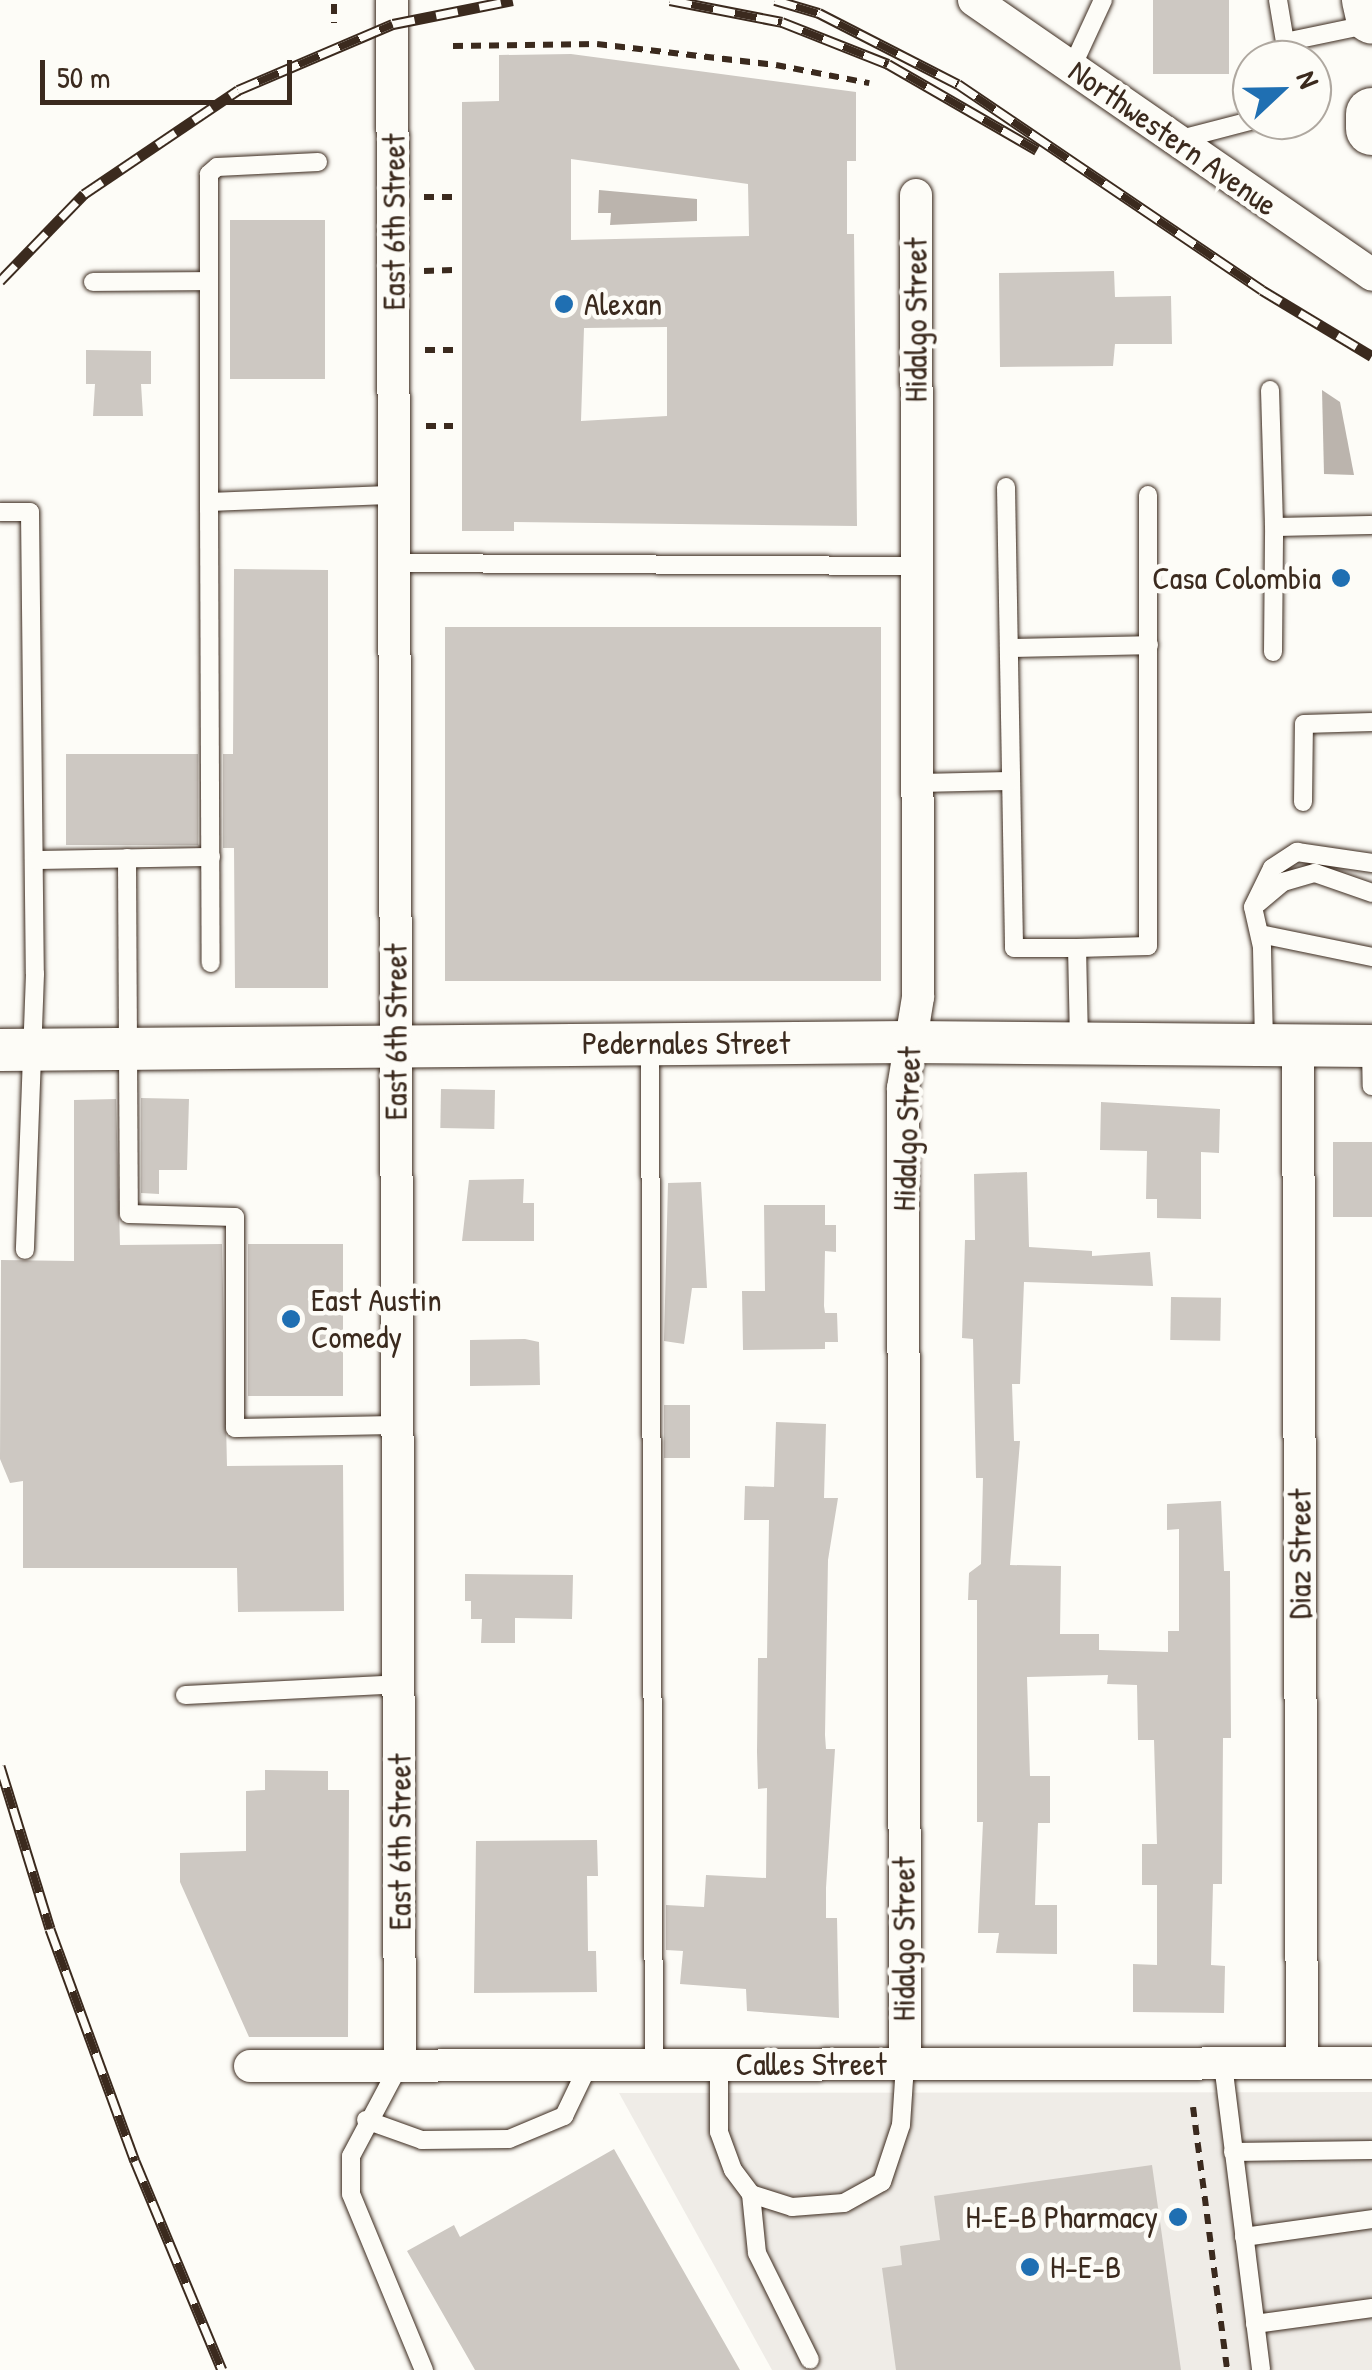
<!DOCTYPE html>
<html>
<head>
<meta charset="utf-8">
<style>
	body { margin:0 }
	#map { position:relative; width:1372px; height:2370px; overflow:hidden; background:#fdfcf7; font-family:"Patrick Hand",sans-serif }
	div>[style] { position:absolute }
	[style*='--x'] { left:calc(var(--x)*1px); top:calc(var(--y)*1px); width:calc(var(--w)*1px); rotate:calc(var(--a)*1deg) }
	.built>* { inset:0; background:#efece7 }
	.water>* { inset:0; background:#bbb4ad }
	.building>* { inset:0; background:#cdc8c2; transform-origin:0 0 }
	.path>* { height:6px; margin-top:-3px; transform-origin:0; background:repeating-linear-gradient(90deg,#3b2a1e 0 10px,transparent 0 18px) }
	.roads { filter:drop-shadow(0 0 2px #3b2a1e) drop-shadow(0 0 2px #3b2a1e) }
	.service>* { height:18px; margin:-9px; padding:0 9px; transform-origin:9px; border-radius:9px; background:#fdfcf7 }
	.minor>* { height:32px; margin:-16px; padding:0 16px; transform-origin:16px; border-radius:16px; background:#fdfcf7 }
	.tertiary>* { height:42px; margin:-21px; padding:0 21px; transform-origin:21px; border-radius:21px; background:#fdfcf7 }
	.primary>* { height:52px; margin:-26px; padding:0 26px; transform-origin:26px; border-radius:26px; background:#fdfcf7 }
	.rail>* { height:11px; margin-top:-5.5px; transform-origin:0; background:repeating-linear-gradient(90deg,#fdfcf7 0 22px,#3b2a1e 0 44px); box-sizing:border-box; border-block:2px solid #3b2a1e }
	.dots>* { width:28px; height:28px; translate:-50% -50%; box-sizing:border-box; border:5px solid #fdfcf7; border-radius:50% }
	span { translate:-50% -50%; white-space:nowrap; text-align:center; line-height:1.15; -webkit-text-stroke:9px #fdfcf7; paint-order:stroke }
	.street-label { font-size:32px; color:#3b2a1e }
	.poi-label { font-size:32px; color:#3b2a1e }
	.left { translate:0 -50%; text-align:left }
	.right { translate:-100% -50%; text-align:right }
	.north { position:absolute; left:1232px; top:40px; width:100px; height:100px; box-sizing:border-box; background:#fdfcf7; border:2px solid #afa8a0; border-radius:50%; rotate:68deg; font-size:28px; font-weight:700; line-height:40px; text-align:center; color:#3b2a1e }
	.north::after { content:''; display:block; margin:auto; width:35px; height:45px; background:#1f6fb2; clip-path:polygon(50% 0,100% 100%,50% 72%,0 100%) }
	.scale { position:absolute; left:40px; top:60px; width:252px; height:45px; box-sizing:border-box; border:5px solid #3b2a1e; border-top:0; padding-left:12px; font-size:30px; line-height:35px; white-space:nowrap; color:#3b2a1e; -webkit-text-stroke:8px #fdfcf7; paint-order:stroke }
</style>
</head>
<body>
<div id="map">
	<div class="built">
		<i style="clip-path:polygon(1372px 2092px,1372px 2370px,772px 2370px,619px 2093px)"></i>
	</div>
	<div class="water">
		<i style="clip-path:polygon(599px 190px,697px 199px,697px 221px,610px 225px,611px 213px,598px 213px)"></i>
		<i style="clip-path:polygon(1322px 390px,1340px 402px,1354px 475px,1324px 474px)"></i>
	</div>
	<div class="building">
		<i style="left:1153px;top:0;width:76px;height:74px"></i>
		<i style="clip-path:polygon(evenodd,571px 54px,856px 92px,856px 161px,847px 161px,847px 234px,854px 234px,857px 526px,514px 522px,514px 531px,462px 531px,462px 102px,499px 101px,499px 55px,571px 54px,571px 159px,748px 184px,749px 236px,571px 240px,571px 159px,571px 54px,667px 327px,667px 416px,581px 421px,584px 328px,667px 327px)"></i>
		<i style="left:230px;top:220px;width:95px;height:159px"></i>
		<i style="clip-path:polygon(1114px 271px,1115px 297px,1171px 296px,1172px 344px,1115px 344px,1113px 366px,1000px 367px,999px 273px)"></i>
		<i style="clip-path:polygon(86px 350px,151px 351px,151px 384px,141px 384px,143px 416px,93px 416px,95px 384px,86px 384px)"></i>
		<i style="clip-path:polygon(234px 569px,328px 570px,328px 988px,235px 988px,234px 848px,223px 848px,223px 754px,233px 754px)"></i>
		<i style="left:445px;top:627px;width:436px;height:354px"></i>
		<i style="left:198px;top:754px;width:91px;height:132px;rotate:90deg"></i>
		<i style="left:441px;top:1089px;width:54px;height:39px;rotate:1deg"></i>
		<i style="clip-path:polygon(141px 1098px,189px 1099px,187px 1170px,159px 1170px,159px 1194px,141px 1193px)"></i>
		<i style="clip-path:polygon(116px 1099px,120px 1245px,222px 1244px,227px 1466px,343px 1465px,344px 1611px,238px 1612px,237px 1568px,23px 1568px,23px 1481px,10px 1483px,0 1459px,1px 1260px,74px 1261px,74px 1100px)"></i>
		<i style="clip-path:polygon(1101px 1102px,1220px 1109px,1219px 1153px,1201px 1152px,1201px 1219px,1157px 1218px,1157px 1199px,1146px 1199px,1147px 1151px,1100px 1150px)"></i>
		<i style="left:1333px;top:1142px;width:39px;height:75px"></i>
		<i style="clip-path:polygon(1027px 1172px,1029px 1247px,1092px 1251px,1092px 1256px,1150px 1252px,1153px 1286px,1024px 1282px,1020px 1384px,1012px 1384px,1014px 1441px,1020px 1441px,1010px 1565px,1061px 1566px,1060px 1634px,1099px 1634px,1099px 1650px,1168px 1652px,1168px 1631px,1179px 1631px,1179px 1529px,1167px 1530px,1167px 1504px,1221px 1501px,1224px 1571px,1230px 1571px,1231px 1738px,1223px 1738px,1222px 1884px,1213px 1884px,1211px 1965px,1225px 1966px,1224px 2013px,1133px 2012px,1133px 1964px,1157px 1965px,1157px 1885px,1142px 1885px,1142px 1844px,1157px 1844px,1154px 1740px,1138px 1740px,1137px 1685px,1107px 1684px,1108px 1675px,1027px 1677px,1030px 1776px,1050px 1776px,1050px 1823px,1038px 1823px,1035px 1905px,1057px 1905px,1057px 1954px,996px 1953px,999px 1933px,978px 1933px,983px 1822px,977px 1822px,977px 1600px,968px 1600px,969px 1573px,981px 1564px,983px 1478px,976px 1478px,973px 1339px,962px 1338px,965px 1240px,975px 1240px,974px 1174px)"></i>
		<i style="clip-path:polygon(524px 1179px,523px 1203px,534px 1203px,534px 1241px,462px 1241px,469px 1180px)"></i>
		<i style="clip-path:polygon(701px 1182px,707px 1288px,692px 1288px,684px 1344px,664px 1341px,668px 1183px)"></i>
		<i style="clip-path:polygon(764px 1205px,825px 1205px,825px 1225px,836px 1225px,836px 1252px,825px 1251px,824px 1306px,825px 1313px,837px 1313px,838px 1342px,825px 1342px,825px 1349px,743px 1350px,742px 1291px,765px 1291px)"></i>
		<i style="left:248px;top:1244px;width:95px;height:152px"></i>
		<i style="left:1171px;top:1297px;width:50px;height:43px;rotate:1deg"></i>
		<i style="clip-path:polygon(525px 1339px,539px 1342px,540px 1385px,470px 1386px,470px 1340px)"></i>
		<i style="left:664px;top:1405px;width:26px;height:53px"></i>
		<i style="clip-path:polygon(776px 1422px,826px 1424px,824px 1498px,838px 1498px,828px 1560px,825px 1735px,826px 1749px,835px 1749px,826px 1888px,826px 1918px,837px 1918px,839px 2018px,747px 2011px,746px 1989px,680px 1984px,683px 1951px,666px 1950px,666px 1905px,704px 1907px,706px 1875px,766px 1878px,767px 1788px,758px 1789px,757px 1752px,758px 1658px,767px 1658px,769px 1520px,744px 1520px,745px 1486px,774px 1487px)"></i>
		<i style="clip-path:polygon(465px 1574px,573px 1575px,572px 1619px,515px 1618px,515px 1643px,481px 1643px,482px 1619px,471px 1619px,471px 1601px,465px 1601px)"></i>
		<i style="clip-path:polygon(265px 1770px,328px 1771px,328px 1790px,349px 1790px,348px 2037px,249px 2037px,180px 1882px,180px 1853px,246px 1851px,246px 1791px,265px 1790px)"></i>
		<i style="clip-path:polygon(597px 1840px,598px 1876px,587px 1876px,588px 1951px,596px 1951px,597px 1992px,474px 1993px,476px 1841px)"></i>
		<i style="clip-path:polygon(614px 2149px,740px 2370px,475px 2370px,407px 2251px,454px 2225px,460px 2237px)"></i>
		<i style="clip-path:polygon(1152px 2165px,1181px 2370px,896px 2370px,882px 2268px,902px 2265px,900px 2246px,940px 2240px,934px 2196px)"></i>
	</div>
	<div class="path">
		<i style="--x:334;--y:4;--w:19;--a:90"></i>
		<i style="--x:453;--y:46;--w:144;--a:-0.8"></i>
		<i style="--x:597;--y:44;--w:180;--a:6.7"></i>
		<i style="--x:776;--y:65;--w:95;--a:11"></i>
		<i style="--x:424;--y:197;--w:29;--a:0"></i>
		<i style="--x:424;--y:271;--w:29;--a:-2"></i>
		<i style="--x:425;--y:350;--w:28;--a:0"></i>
		<i style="--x:426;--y:426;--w:27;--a:0"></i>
		<i style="--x:1193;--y:2107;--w:265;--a:82.6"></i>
	</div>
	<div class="roads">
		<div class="service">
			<i style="--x:1278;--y:0;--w:43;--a:80.5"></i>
			<i style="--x:1285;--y:42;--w:88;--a:-11.8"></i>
			<i style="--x:1072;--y:67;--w:74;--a:-65.2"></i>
			<i style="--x:1177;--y:140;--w:80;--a:-14.6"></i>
			<i style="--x:318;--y:162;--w:101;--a:177.2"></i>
			<i style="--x:217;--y:167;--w:11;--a:139"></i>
			<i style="--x:209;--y:174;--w:328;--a:90"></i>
			<i style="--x:209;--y:502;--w:186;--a:-2.2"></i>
			<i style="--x:93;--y:282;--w:115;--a:-0.5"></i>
			<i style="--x:1270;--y:390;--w:137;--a:88.3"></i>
			<i style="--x:1274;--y:527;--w:98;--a:-1.2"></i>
			<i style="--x:1006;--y:487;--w:461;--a:89"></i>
			<i style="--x:1014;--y:948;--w:63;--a:0"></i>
			<i style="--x:209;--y:502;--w:461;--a:89.8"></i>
			<i style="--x:0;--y:512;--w:30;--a:0"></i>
			<i style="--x:30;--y:512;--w:462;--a:89.4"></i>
			<i style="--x:35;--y:974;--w:276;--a:92.1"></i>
			<i style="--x:395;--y:563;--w:522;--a:0.33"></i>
			<i style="--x:1009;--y:648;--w:140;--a:-1.2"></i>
			<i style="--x:1273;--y:652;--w:125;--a:-89.5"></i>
			<i style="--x:917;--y:783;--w:94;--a:-1.2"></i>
			<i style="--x:1303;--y:802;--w:78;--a:-89.3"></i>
			<i style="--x:1304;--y:724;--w:68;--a:-1.7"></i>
			<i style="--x:127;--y:858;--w:356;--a:89.7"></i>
			<i style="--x:129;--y:1214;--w:106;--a:1.6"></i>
			<i style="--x:235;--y:1217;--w:211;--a:90"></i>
			<i style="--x:235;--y:1428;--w:163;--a:-1.1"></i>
			<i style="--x:34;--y:860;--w:177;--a:-1"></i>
			<i style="--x:1258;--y:903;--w:33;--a:-40"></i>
			<i style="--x:1283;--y:882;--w:33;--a:-16"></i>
			<i style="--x:1315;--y:873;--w:60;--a:19.3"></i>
			<i style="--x:1260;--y:934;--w:114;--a:11.6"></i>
			<i style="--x:1079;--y:1042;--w:94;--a:-91.2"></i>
			<i style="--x:1077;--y:948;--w:71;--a:-1.6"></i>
			<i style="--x:1148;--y:946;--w:451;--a:-90"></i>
			<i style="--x:650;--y:1044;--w:1020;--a:89.78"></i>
			<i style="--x:1264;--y:1044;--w:97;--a:-91.2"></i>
			<i style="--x:1262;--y:947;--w:41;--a:-102.7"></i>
			<i style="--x:1253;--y:907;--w:43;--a:-64"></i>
			<i style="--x:1272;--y:868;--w:30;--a:-33"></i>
			<i style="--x:1297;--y:852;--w:76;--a:8.3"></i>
			<i style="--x:1371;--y:1047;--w:39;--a:89"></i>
			<i style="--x:185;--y:1695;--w:214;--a:-2.9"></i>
			<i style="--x:400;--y:2064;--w:104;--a:118"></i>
			<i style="--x:351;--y:2156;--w:38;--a:90"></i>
			<i style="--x:351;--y:2194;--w:191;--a:67.5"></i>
			<i style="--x:719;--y:2064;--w:68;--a:90"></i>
			<i style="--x:719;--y:2132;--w:40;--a:69.8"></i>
			<i style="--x:733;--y:2170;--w:30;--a:53"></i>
			<i style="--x:751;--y:2194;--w:43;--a:17.6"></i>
			<i style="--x:792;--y:2207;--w:52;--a:-4.4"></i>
			<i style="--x:844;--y:2203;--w:43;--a:-28.9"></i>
			<i style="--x:882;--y:2182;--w:60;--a:-71.6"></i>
			<i style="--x:901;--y:2125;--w:61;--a:-86.2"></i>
			<i style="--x:1223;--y:2064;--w:308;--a:82.9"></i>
			<i style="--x:366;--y:2120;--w:59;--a:19.7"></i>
			<i style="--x:422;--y:2140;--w:87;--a:-0.7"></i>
			<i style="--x:509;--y:2139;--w:60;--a:-22.7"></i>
			<i style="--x:564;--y:2116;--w:58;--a:-64.3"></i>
			<i style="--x:1233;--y:2152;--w:139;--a:-0.8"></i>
			<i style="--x:751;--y:2194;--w:59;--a:84.2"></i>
			<i style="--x:757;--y:2253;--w:119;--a:63.6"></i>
			<i style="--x:1244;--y:2237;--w:129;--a:-8"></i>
			<i style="--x:1255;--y:2324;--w:118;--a:-7.8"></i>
		</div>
		<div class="minor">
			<i style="--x:392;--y:0;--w:2064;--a:89.78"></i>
			<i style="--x:974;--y:0;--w:484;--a:34.6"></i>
			<i style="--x:1298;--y:1044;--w:1019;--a:89.78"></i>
			<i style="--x:905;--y:2064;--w:976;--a:-90.12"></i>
			<i style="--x:903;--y:1088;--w:92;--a:-80.6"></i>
			<i style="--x:918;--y:997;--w:802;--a:-90.14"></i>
			<i style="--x:250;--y:2066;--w:1122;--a:-0.15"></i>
		</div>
		<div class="tertiary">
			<i style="--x:0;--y:1050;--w:908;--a:-0.5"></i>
			<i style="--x:908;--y:1042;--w:464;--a:0.5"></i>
		</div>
		<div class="primary">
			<i style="--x:1368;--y:0;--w:18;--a:77"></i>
			<i style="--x:1372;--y:114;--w:15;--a:90"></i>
		</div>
	</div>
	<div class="rail">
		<i style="--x:670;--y:0;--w:114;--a:11.1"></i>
		<i style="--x:782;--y:22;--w:114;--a:21.6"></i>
		<i style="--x:888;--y:64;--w:172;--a:30"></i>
		<i style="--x:775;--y:0;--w:46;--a:16.5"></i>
		<i style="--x:819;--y:13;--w:156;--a:27.1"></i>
		<i style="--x:958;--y:84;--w:367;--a:34.1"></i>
		<i style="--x:1262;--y:290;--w:128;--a:31"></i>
		<i style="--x:0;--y:281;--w:121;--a:-46"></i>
		<i style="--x:84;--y:194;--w:186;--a:-34"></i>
		<i style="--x:238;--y:90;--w:168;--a:-23.1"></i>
		<i style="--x:393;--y:24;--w:122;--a:-11.3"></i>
		<i style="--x:0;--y:1766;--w:170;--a:72.9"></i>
		<i style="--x:50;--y:1929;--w:247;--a:69.9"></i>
		<i style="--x:135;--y:2161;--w:226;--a:67.4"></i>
	</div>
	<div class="dots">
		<i style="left:564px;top:304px;background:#1f6fb2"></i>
		<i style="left:1341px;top:578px;background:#1f6fb2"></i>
		<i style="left:291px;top:1319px;background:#1f6fb2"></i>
		<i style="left:1178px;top:2217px;background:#1f6fb2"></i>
		<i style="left:1030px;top:2267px;background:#1f6fb2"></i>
	</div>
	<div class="street-label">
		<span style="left:1173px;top:138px;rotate:35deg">Northwestern Avenue</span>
		<span style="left:394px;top:222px;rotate:-90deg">East 6th Street</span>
		<span style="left:916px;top:320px;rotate:-90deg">Hidalgo Street</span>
		<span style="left:396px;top:1032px;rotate:-90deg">East 6th Street</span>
		<span style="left:686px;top:1043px">Pedernales Street</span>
		<span style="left:907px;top:1129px;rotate:-88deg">Hidalgo Street</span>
		<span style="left:1300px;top:1554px;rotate:-90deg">Diaz Street</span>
		<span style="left:400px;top:1842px;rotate:-90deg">East 6th Street</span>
		<span style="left:904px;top:1939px;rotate:-90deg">Hidalgo Street</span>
		<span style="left:811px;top:2064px">Calles Street</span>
	</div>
	<div class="poi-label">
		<span class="left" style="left:584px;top:304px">Alexan</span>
		<span class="right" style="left:1321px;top:578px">Casa Colombia</span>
		<span class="left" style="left:311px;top:1319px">East Austin<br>Comedy</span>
		<span class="right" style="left:1158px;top:2217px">H-E-B Pharmacy</span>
		<span class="left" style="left:1050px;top:2267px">H-E-B</span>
	</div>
	<div class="north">N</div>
	<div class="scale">50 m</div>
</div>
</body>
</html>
